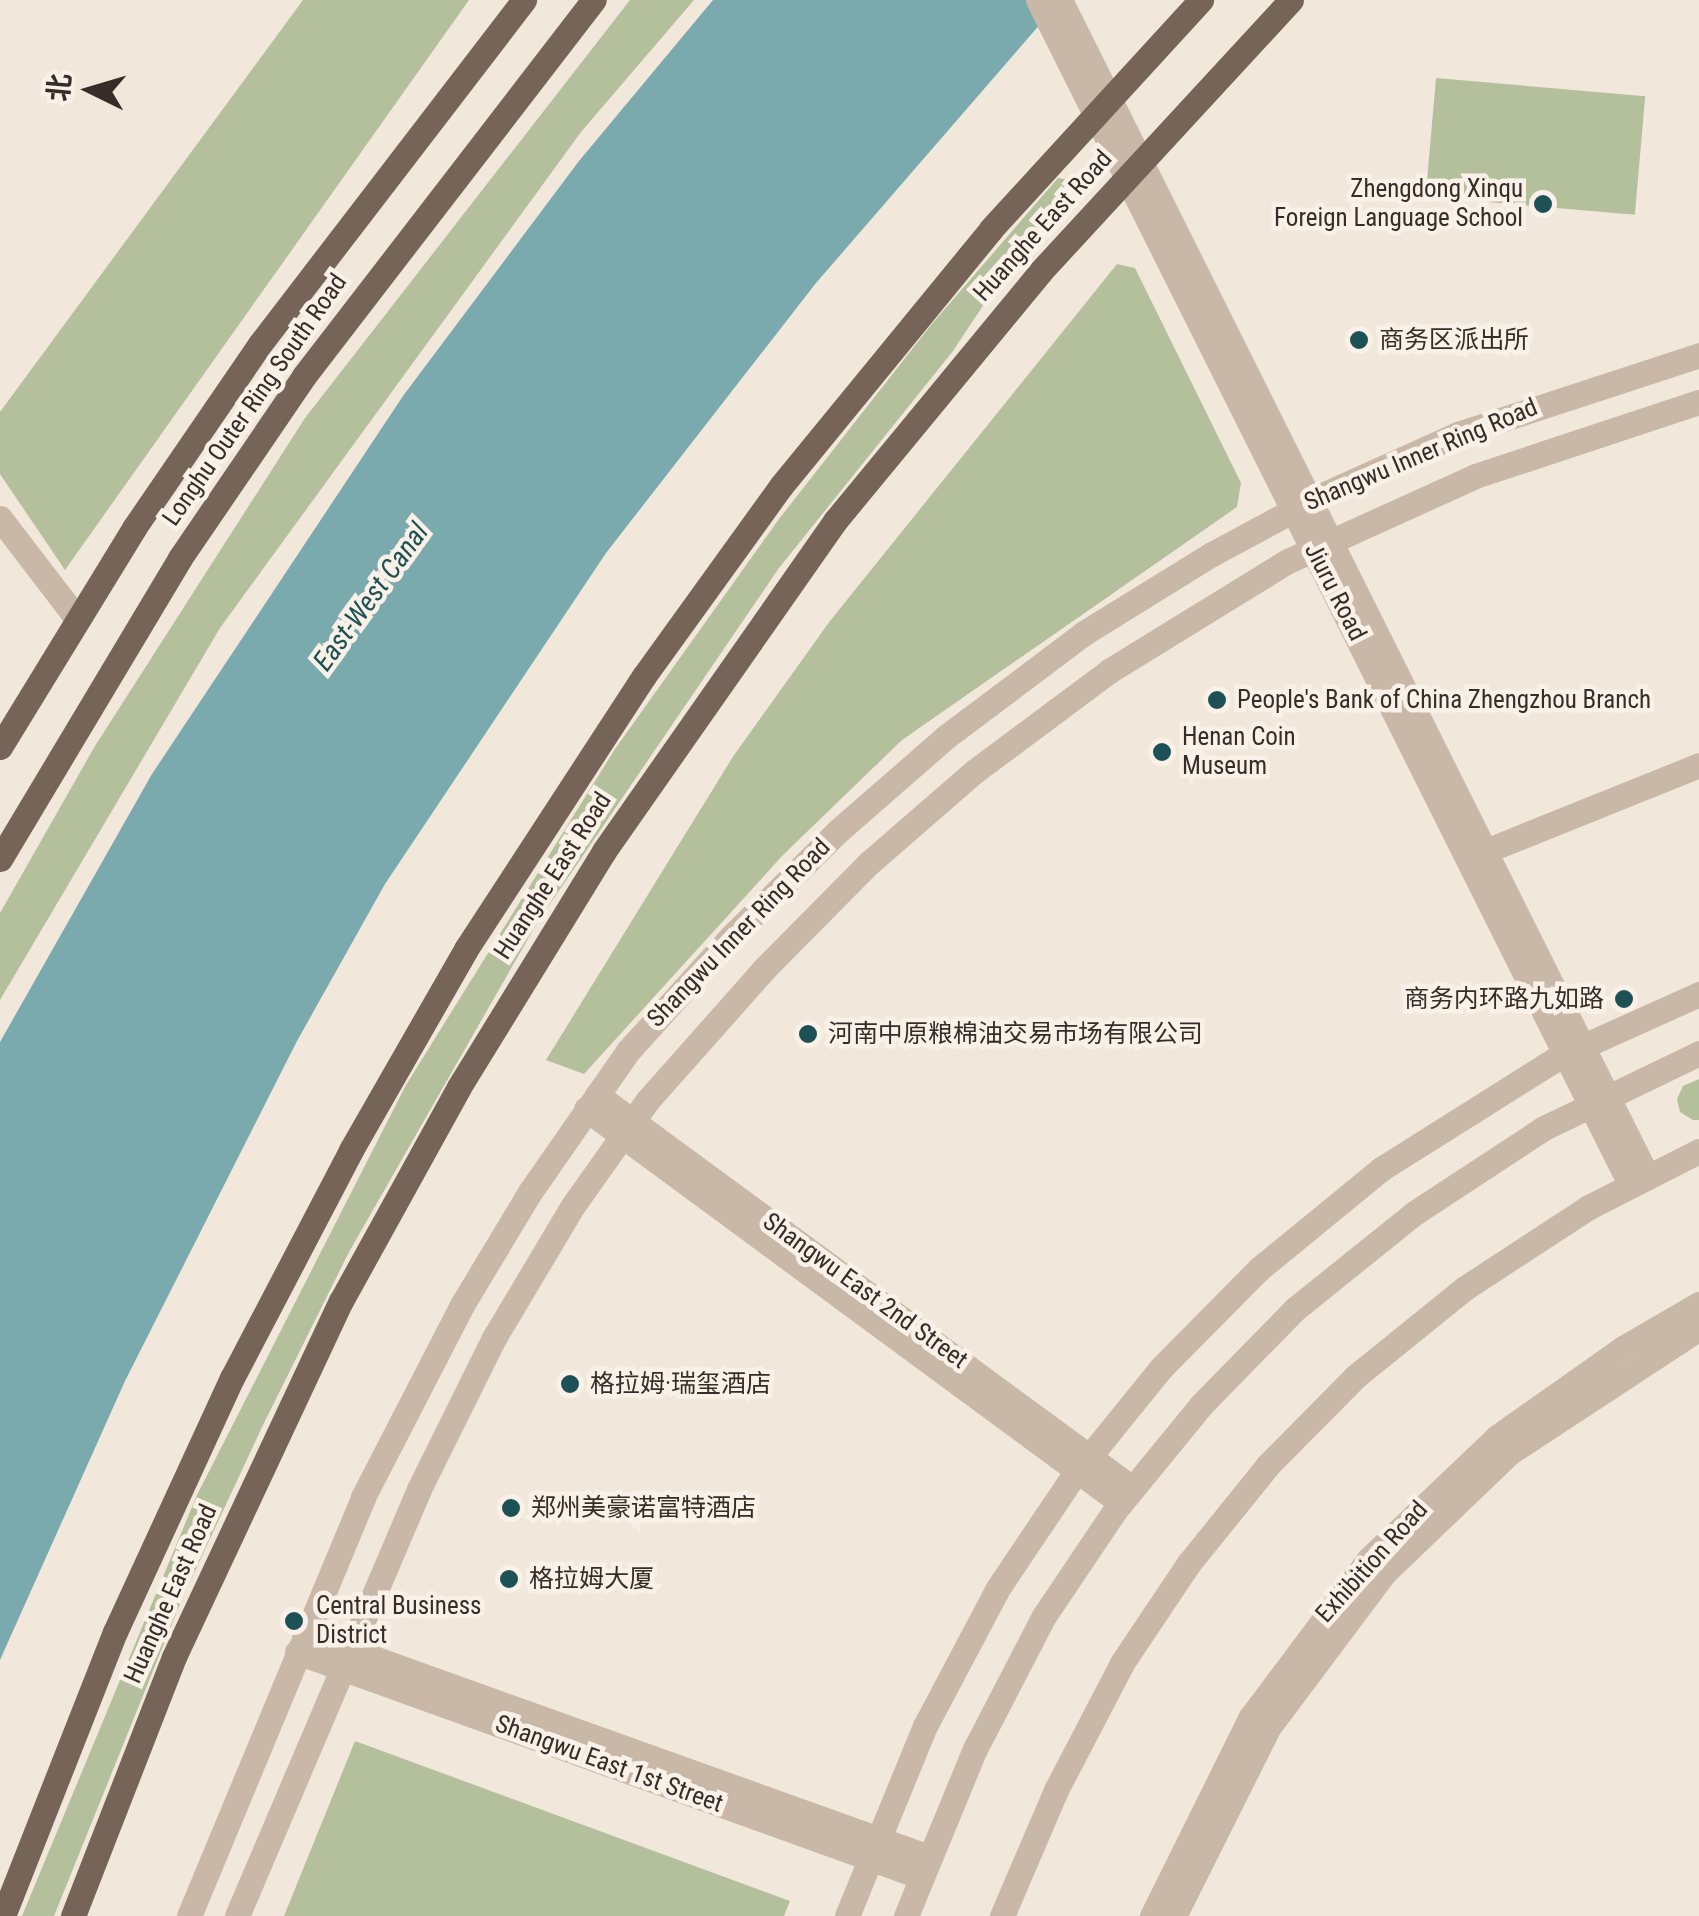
<!DOCTYPE html>
<html>
<head>
<meta charset="utf-8">
<style>
	body { margin:0 }
	#map { position:relative; width:1699px; height:1916px; overflow:hidden; background:#f1e7db; font-family:"Roboto Condensed","Noto Sans SC",sans-serif }
	div>[style] { position:absolute }
	[style*='--x'] { left:calc(var(--x)*1px); top:calc(var(--y)*1px); width:calc(var(--w)*1px); rotate:calc(var(--a)*1deg) }
	.green>* { inset:0; background:#b3c09b; transform-origin:0 0 }
	.water>* { inset:0; background:#7aaaae }
	.minor>* { height:25px; margin:-12.5px; padding:0 12.5px; transform-origin:12.5px; border-radius:12.5px; background:#c9b7a7 }
	.major>* { height:25px; margin:-12.5px; padding:0 12.5px; transform-origin:12.5px; border-radius:12.5px; background:#776459 }
	.dots>* { width:28px; height:28px; translate:-50% -50%; box-sizing:border-box; border:5px solid #f9f1e7; border-radius:50% }
	span { translate:-50% -50%; white-space:nowrap; text-align:center; line-height:1.15; -webkit-text-stroke:9px #f9f1e7; paint-order:stroke }
	.poi-label { font-size:25px; color:#362c28 }
	.right { translate:-100% -50%; text-align:right }
	.left { translate:0 -50%; text-align:left }
	.street-label { font-size:25px; color:#362c28 }
	.water-label { font-size:28px; color:#1e5156; font-style:italic }
	.north { position:absolute; left:40px; top:40px; width:100px; height:100px; -webkit-text-stroke:8px #f9f1e7; paint-order:stroke; rotate:275deg; font-size:28px; font-weight:700; line-height:40px; text-align:center; color:#362c28 }
	.north::after { content:''; display:block; margin:auto; width:35px; height:45px; background:#362c28; clip-path:polygon(50% 0,100% 100%,50% 72%,0 100%) }
</style>
</head>
<body>
<div id="map">
	<div class="green">
		<i style="clip-path:polygon(303px 0,469px 0,65px 570px,0 474px,0 412px)"></i>
		<i style="clip-path:polygon(630px 0,694px 0,581px 132px,220px 628px,0 1000px,0 913px,95px 746px,305px 418px)"></i>
		<i style="left:1436px;top:78px;width:210px;height:119px;rotate:5deg"></i>
		<i style="clip-path:polygon(1058px 178px,1073px 181px,1075px 196px,996px 286px,953px 351px,779px 568px,537px 923px,349px 1252px,263px 1425px,182px 1599px,54px 1916px,22px 1916px,197px 1495px,406px 1085px,615px 749px,779px 519px,931px 325px)"></i>
		<i style="clip-path:polygon(1117px 264px,1135px 268px,1241px 483px,1237px 507px,902px 740px,783px 855px,584px 1074px,546px 1060px,734px 755px,830px 621px)"></i>
		<i style="clip-path:polygon(1699px 1079px,1699px 1120px,1693px 1120px,1680px 1112px,1677px 1099px,1683px 1086px)"></i>
		<i style="clip-path:polygon(355px 1741px,790px 1901px,784px 1916px,284px 1916px)"></i>
	</div>
	<div class="water">
		<i style="clip-path:polygon(713px 0,1061px 0,816px 283px,606px 553px,385px 884px,297px 1041px,125px 1381px,0 1660px,0 1042px,152px 774px,403px 396px,579px 161px)"></i>
	</div>
	<div class="minor">
		<i style="--x:1038;--y:0;--w:1324;--a:63.43"></i>
		<i style="--x:1060;--y:0;--w:1314;--a:63.47"></i>
		<i style="--x:0;--y:518;--w:128;--a:52.6"></i>
		<i style="--x:1488;--y:850;--w:227;--a:-21.9"></i>
		<i style="--x:597;--y:1095;--w:664;--a:36.3"></i>
		<i style="--x:586;--y:1109;--w:664;--a:36.37"></i>
		<i style="--x:304;--y:1633;--w:664;--a:19.72"></i>
		<i style="--x:297;--y:1652;--w:664;--a:19.8"></i>
		<i style="--x:189;--y:1916;--w:454;--a:-67.4"></i>
		<i style="--x:363;--y:1497;--w:216;--a:-62.7"></i>
		<i style="--x:462;--y:1305;--w:132;--a:-59"></i>
		<i style="--x:530;--y:1192;--w:172;--a:-55.2"></i>
		<i style="--x:628;--y:1051;--w:155;--a:-47.9"></i>
		<i style="--x:732;--y:936;--w:149;--a:-44.7"></i>
		<i style="--x:838;--y:831;--w:145;--a:-41.1"></i>
		<i style="--x:947;--y:736;--w:171;--a:-36.9"></i>
		<i style="--x:1084;--y:633;--w:150;--a:-31.7"></i>
		<i style="--x:1212;--y:554;--w:118;--a:-28.3"></i>
		<i style="--x:1316;--y:498;--w:156;--a:-24.3"></i>
		<i style="--x:1458;--y:434;--w:254;--a:-18.1"></i>
		<i style="--x:237;--y:1916;--w:464;--a:-66.9"></i>
		<i style="--x:419;--y:1489;--w:169;--a:-63.6"></i>
		<i style="--x:494;--y:1338;--w:152;--a:-59.2"></i>
		<i style="--x:572;--y:1207;--w:130;--a:-54.7"></i>
		<i style="--x:647;--y:1101;--w:178;--a:-48.4"></i>
		<i style="--x:765;--y:968;--w:148;--a:-45.3"></i>
		<i style="--x:869;--y:863;--w:140;--a:-41"></i>
		<i style="--x:975;--y:771;--w:167;--a:-36.7"></i>
		<i style="--x:1109;--y:671;--w:210;--a:-31.6"></i>
		<i style="--x:1288;--y:561;--w:205;--a:-24.4"></i>
		<i style="--x:1475;--y:476;--w:236;--a:-18.3"></i>
		<i style="--x:847;--y:1916;--w:205;--a:-67.7"></i>
		<i style="--x:925;--y:1726;--w:156;--a:-62.1"></i>
		<i style="--x:998;--y:1588;--w:133;--a:-56.1"></i>
		<i style="--x:1072;--y:1478;--w:141;--a:-51"></i>
		<i style="--x:1161;--y:1368;--w:139;--a:-45.3"></i>
		<i style="--x:1259;--y:1269;--w:158;--a:-39.3"></i>
		<i style="--x:1381;--y:1169;--w:210;--a:-32.2"></i>
		<i style="--x:1559;--y:1057;--w:154;--a:-24.2"></i>
		<i style="--x:906;--y:1916;--w:181;--a:-67.6"></i>
		<i style="--x:975;--y:1749;--w:150;--a:-62.6"></i>
		<i style="--x:1044;--y:1616;--w:129;--a:-56.1"></i>
		<i style="--x:1116;--y:1509;--w:134;--a:-50.7"></i>
		<i style="--x:1201;--y:1405;--w:134;--a:-45.6"></i>
		<i style="--x:1295;--y:1309;--w:151;--a:-38.8"></i>
		<i style="--x:1413;--y:1214;--w:157;--a:-33.3"></i>
		<i style="--x:1544;--y:1128;--w:172;--a:-25.8"></i>
		<i style="--x:1002;--y:1916;--w:137;--a:-66.8"></i>
		<i style="--x:1056;--y:1790;--w:143;--a:-62.5"></i>
		<i style="--x:1122;--y:1663;--w:120;--a:-56.2"></i>
		<i style="--x:1189;--y:1563;--w:126;--a:-51.1"></i>
		<i style="--x:1268;--y:1465;--w:125;--a:-45.3"></i>
		<i style="--x:1356;--y:1376;--w:140;--a:-38.9"></i>
		<i style="--x:1465;--y:1288;--w:148;--a:-33.2"></i>
		<i style="--x:1589;--y:1207;--w:123;--a:-27"></i>
		<i style="--x:1152;--y:1916;--w:222;--a:-63.6"></i>
		<i style="--x:1251;--y:1717;--w:197;--a:-53.2"></i>
		<i style="--x:1369;--y:1559;--w:177;--a:-43.6"></i>
		<i style="--x:1497;--y:1437;--w:154;--a:-35.2"></i>
		<i style="--x:1623;--y:1348;--w:88;--a:-30.1"></i>
		<i style="--x:1174;--y:1916;--w:210;--a:-63.4"></i>
		<i style="--x:1268;--y:1728;--w:194;--a:-53.2"></i>
		<i style="--x:1384;--y:1573;--w:173;--a:-43.8"></i>
		<i style="--x:1509;--y:1453;--w:227;--a:-33.3"></i>
	</div>
	<div class="major">
		<i style="--x:0;--y:747;--w:257;--a:-58.5"></i>
		<i style="--x:134;--y:528;--w:223;--a:-55.6"></i>
		<i style="--x:260;--y:344;--w:434;--a:-52.5"></i>
		<i style="--x:0;--y:859;--w:351;--a:-59.1"></i>
		<i style="--x:180;--y:558;--w:220;--a:-55.7"></i>
		<i style="--x:304;--y:376;--w:475;--a:-52.4"></i>
		<i style="--x:3;--y:1916;--w:305;--a:-68.5"></i>
		<i style="--x:115;--y:1632;--w:280;--a:-65.3"></i>
		<i style="--x:232;--y:1378;--w:257;--a:-62.4"></i>
		<i style="--x:351;--y:1150;--w:232;--a:-60.2"></i>
		<i style="--x:466;--y:949;--w:326;--a:-56.9"></i>
		<i style="--x:644;--y:676;--w:234;--a:-54.2"></i>
		<i style="--x:781;--y:486;--w:332;--a:-50.7"></i>
		<i style="--x:991;--y:229;--w:311;--a:-47.5"></i>
		<i style="--x:73;--y:1916;--w:278;--a:-68.7"></i>
		<i style="--x:174;--y:1657;--w:393;--a:-64.9"></i>
		<i style="--x:341;--y:1301;--w:244;--a:-61.1"></i>
		<i style="--x:459;--y:1087;--w:277;--a:-58.4"></i>
		<i style="--x:604;--y:851;--w:403;--a:-55"></i>
		<i style="--x:835;--y:521;--w:323;--a:-50.5"></i>
		<i style="--x:1040;--y:272;--w:370;--a:-47.3"></i>
	</div>
	<div class="dots">
		<i style="left:1543px;top:204px;background:#1e5156"></i>
		<i style="left:1359px;top:340px;background:#1e5156"></i>
		<i style="left:1217px;top:700px;background:#1e5156"></i>
		<i style="left:1162px;top:752px;background:#1e5156"></i>
		<i style="left:1624px;top:999px;background:#1e5156"></i>
		<i style="left:808px;top:1034px;background:#1e5156"></i>
		<i style="left:570px;top:1384px;background:#1e5156"></i>
		<i style="left:511px;top:1508px;background:#1e5156"></i>
		<i style="left:509px;top:1579px;background:#1e5156"></i>
		<i style="left:294px;top:1621px;background:#1e5156"></i>
	</div>
	<div class="poi-label">
		<span class="right" style="left:1523px;top:204px">Zhengdong Xinqu<br>Foreign Language School</span>
		<span class="left" style="left:1379px;top:340px">商务区派出所</span>
		<span class="left" style="left:1237px;top:700px">People's Bank of China Zhengzhou Branch</span>
		<span class="left" style="left:1182px;top:752px">Henan Coin<br>Museum</span>
		<span class="right" style="left:1604px;top:999px">商务内环路九如路</span>
		<span class="left" style="left:828px;top:1034px">河南中原粮棉油交易市场有限公司</span>
		<span class="left" style="left:590px;top:1384px">格拉姆·瑞玺酒店</span>
		<span class="left" style="left:531px;top:1508px">郑州美豪诺富特酒店</span>
		<span class="left" style="left:529px;top:1579px">格拉姆大厦</span>
		<span class="left" style="left:316px;top:1621px">Central Business<br>District</span>
	</div>
	<div class="street-label">
		<span style="left:1043px;top:226px;rotate:-48deg">Huanghe East Road</span>
		<span style="left:255px;top:400px;rotate:-55deg">Longhu Outer Ring South Road</span>
		<span style="left:1421px;top:455px;rotate:-23deg">Shangwu Inner Ring Road</span>
		<span style="left:1335px;top:592px;rotate:63deg">Jiuru Road</span>
		<span style="left:553px;top:876px;rotate:-57deg">Huanghe East Road</span>
		<span style="left:739px;top:933px;rotate:-46deg">Shangwu Inner Ring Road</span>
		<span style="left:865px;top:1291px;rotate:36deg">Shangwu East 2nd Street</span>
		<span style="left:1372px;top:1562px;rotate:-48deg">Exhibition Road</span>
		<span style="left:171px;top:1594px;rotate:-66deg">Huanghe East Road</span>
		<span style="left:609px;top:1764px;rotate:20deg">Shangwu East 1st Street</span>
	</div>
	<div class="water-label">
		<span style="left:371px;top:597px;rotate:-54deg">East-West Canal</span>
	</div>
	<div class="north">北</div>
</div>
</body>
</html>
